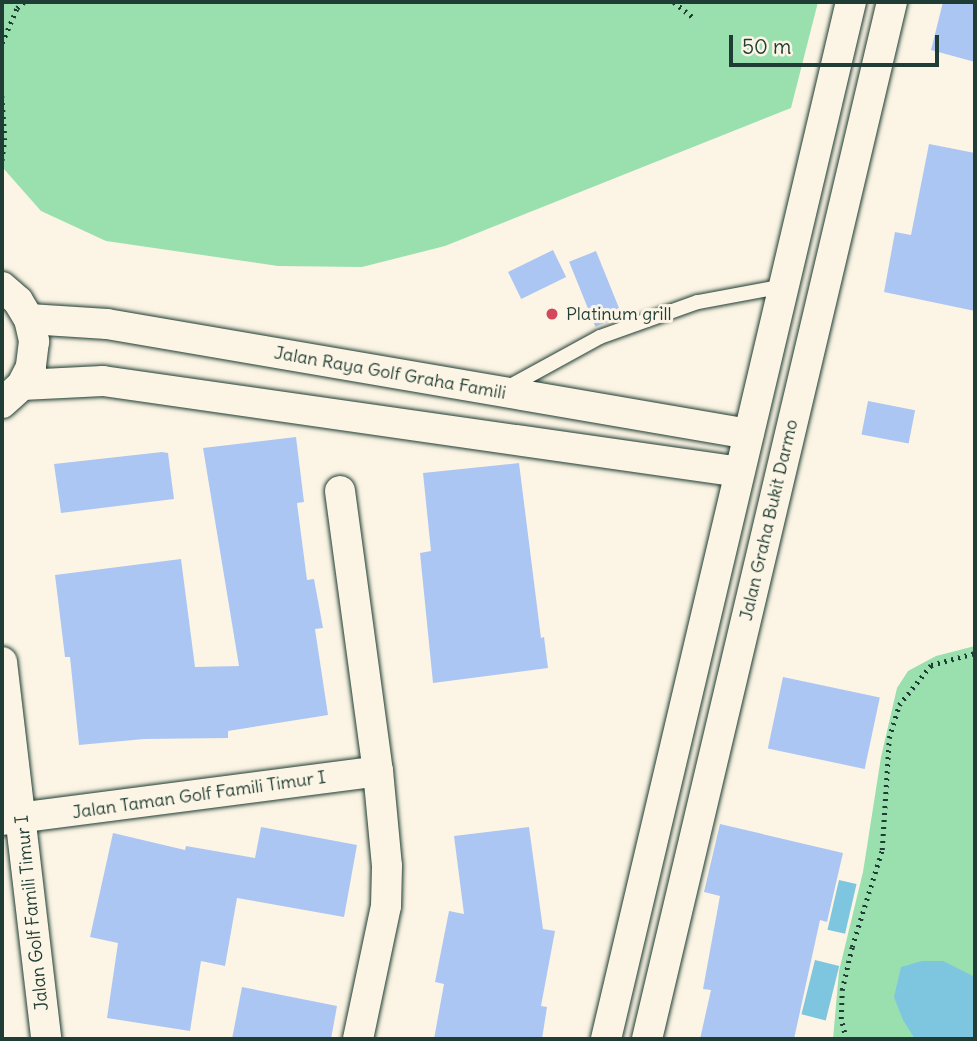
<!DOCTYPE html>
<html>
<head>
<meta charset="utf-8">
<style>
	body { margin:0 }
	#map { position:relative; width:977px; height:1041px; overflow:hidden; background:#fcf5e5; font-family:Delius,sans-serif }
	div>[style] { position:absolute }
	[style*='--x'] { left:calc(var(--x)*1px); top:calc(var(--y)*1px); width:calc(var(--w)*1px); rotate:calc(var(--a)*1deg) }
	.green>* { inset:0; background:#9ae0ae }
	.water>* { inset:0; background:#7ec5df; transform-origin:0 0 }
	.building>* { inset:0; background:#acc6f3; transform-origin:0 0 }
	.path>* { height:4.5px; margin-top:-2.25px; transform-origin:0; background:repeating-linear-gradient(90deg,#1f3d34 0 2px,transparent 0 7px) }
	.roads { filter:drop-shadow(0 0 2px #1f3d34) drop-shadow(0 0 2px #1f3d34) }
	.service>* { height:14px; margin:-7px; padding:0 7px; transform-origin:7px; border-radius:7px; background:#fcf5e5 }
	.minor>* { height:30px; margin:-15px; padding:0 15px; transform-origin:15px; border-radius:15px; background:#fcf5e5 }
	.dots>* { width:19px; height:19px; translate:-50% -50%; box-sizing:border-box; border:4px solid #fcf5e5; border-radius:50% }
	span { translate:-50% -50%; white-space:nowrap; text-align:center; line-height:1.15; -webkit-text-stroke:6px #fcf5e5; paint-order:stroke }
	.poi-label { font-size:18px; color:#1f3d34 }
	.left { translate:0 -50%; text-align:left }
	.street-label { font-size:18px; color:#1f3d34 }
	.frame { position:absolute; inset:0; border:4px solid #1f3d34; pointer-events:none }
	.scale { position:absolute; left:729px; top:35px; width:210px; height:32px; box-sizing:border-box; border:4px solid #1f3d34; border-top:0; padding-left:9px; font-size:21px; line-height:24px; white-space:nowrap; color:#1f3d34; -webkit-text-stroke:5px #fcf5e5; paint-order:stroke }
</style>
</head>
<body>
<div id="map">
	<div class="green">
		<i style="clip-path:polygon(2px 2px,818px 2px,791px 108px,445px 246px,362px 267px,278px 266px,106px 241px,41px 211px,3px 168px)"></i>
		<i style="clip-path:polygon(975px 646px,975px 1039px,833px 1039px,839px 971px,863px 872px,881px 757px,897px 688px,908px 671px,936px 656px)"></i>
	</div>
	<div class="water">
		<i style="left:839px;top:880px;width:18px;height:51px;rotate:13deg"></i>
		<i style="left:815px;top:960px;width:25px;height:56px;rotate:14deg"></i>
		<i style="clip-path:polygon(922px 961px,943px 961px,975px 977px,975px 1039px,915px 1039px,903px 1020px,894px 997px,901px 967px)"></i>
	</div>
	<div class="building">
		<i style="clip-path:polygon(943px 2px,975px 2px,975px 62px,931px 50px)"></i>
		<i style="clip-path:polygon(929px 144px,975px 153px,975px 311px,884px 292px,895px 232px,911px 235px)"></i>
		<i style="left:553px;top:250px;width:30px;height:50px;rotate:64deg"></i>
		<i style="left:596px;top:251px;width:70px;height:29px;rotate:68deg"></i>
		<i style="left:868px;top:401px;width:48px;height:34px;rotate:11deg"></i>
		<i style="clip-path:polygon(296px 437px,304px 502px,297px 503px,307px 580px,314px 579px,323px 628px,315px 629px,328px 715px,228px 731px,228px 738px,144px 739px,79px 745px,70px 657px,65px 657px,55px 575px,181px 559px,195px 667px,239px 666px,203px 448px)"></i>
		<i style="clip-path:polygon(162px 452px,168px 453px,174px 499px,61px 513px,54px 464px)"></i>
		<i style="clip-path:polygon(519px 463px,541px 638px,544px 637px,548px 668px,433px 683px,420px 553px,431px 551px,423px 473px)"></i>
		<i style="left:783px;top:677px;width:99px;height:73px;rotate:12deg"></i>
		<i style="clip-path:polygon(720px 824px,843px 853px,827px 922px,820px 920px,794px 1039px,700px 1039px,711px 990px,703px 989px,720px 896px,704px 892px)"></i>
		<i style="clip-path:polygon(261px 827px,357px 845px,344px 917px,237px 898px,225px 966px,201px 961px,190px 1031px,107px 1018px,118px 943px,90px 937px,113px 833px,185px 850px,186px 846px,255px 858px)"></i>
		<i style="clip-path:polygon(529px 827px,543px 929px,555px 931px,541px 1006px,547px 1007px,542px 1039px,434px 1039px,444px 984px,435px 982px,449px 911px,464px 914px,454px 836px)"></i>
		<i style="clip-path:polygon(242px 987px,337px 1006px,331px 1039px,232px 1039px)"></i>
	</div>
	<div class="path">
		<i style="--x:674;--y:2;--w:26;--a:39"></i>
		<i style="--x:2;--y:43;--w:38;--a:-67"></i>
		<i style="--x:17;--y:8;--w:9;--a:-41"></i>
		<i style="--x:2;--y:96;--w:42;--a:85.9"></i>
		<i style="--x:5;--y:138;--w:23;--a:97"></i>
		<i style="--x:846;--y:1039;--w:21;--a:-104"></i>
		<i style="--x:841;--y:1019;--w:29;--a:-88"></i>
		<i style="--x:842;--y:990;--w:44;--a:-76.9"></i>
		<i style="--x:852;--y:947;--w:102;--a:-72.8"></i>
		<i style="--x:882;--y:850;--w:112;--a:-86.4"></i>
		<i style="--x:889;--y:738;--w:34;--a:-73"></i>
		<i style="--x:899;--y:705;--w:51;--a:-51.3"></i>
		<i style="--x:931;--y:665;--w:46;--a:-15.3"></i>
	</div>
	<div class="roads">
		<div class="service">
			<i style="--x:505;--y:389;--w:108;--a:-28.7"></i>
			<i style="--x:600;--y:337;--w:104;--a:-19.7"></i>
			<i style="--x:698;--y:302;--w:87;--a:-10.5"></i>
		</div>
		<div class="minor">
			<i style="--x:2;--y:287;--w:21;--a:41"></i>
			<i style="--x:18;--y:301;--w:21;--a:59"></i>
			<i style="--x:29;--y:319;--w:23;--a:77"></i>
			<i style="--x:34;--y:341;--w:26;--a:97"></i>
			<i style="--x:31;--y:367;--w:20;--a:117"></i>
			<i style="--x:22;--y:385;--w:27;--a:138"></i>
			<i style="--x:29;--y:319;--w:78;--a:3.7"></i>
			<i style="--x:107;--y:324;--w:651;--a:9.72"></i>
			<i style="--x:22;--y:385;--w:81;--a:-2.8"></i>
			<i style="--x:103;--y:381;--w:643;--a:8.13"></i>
			<i style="--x:340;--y:491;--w:283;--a:82.3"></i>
			<i style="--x:378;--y:771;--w:95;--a:84.6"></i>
			<i style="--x:387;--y:866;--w:40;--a:91.4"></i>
			<i style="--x:386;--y:906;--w:136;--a:101.9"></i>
			<i style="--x:2;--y:662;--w:380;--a:83.3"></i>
			<i style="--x:2;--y:820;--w:379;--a:-7.4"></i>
			<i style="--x:606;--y:1039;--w:1066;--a:-76.71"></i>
			<i style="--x:647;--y:1039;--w:1066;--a:-76.71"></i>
		</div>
	</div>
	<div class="dots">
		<i style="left:552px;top:314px;background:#d1495b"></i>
	</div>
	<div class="poi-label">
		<span class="left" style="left:566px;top:314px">Platinum grill</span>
	</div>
	<div class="street-label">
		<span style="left:390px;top:373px;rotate:10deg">Jalan Raya Golf Graha Famili</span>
		<span style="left:769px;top:520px;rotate:-77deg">Jalan Graha Bukit Darmo</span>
		<span style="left:199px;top:795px;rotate:-8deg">Jalan Taman Golf Famili Timur I</span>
		<span style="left:32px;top:913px;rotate:-96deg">Jalan Golf Famili Timur I</span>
	</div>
	<div class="frame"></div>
	<div class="scale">50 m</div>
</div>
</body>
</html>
